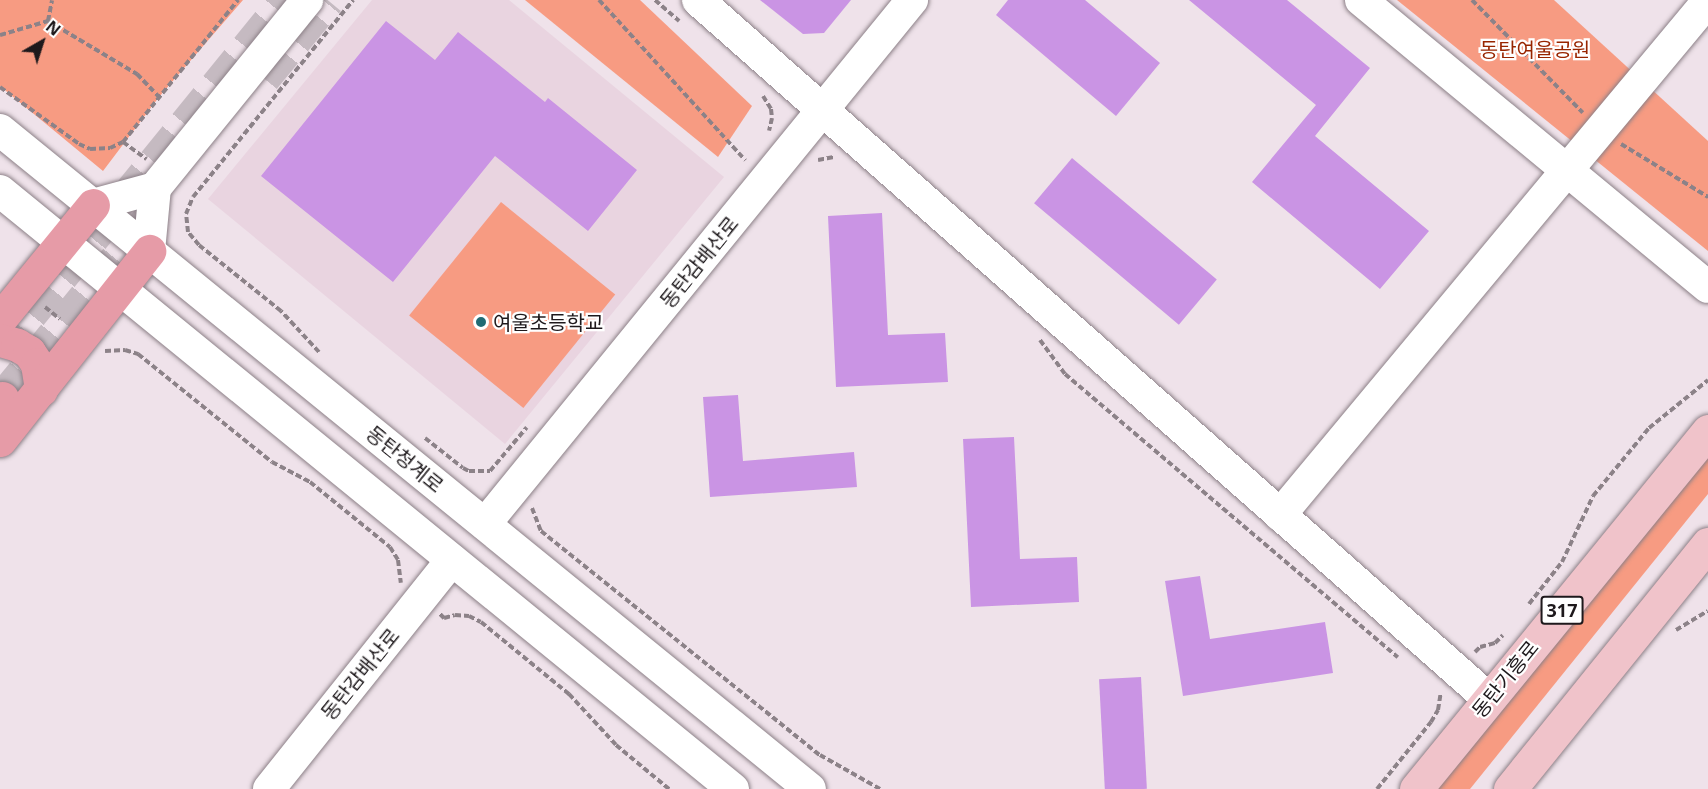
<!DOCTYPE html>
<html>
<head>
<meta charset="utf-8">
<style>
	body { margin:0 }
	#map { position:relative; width:1708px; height:789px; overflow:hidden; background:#efe2ea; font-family:"Open Sans","Noto Sans KR",sans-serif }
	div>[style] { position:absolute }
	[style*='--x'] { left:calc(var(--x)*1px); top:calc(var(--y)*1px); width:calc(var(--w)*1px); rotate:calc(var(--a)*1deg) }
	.built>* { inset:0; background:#e9d4e0 }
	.green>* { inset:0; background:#f79b82; transform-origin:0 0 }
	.building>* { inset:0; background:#ca94e4; transform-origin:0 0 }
	.highway-tunnel>* { height:33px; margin-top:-16.5px; transform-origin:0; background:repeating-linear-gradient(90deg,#c5bac1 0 33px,transparent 0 49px) }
	.path>* { height:4px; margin-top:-2px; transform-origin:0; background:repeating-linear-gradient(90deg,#8c8288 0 6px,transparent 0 9px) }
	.roads { filter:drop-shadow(0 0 2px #8c8087) drop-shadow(0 0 2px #8c8087) }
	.minor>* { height:32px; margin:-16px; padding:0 16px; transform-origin:16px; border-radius:16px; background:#fff }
	.major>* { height:33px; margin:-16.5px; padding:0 16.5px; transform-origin:16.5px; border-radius:16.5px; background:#f0c3ca }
	.highway>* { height:33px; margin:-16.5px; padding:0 16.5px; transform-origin:16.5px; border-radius:16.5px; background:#e69ba7 }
	.dots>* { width:16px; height:16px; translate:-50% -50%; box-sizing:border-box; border:3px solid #fff; border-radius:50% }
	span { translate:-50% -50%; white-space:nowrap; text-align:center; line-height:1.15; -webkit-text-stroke:4.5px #fff; paint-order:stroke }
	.shield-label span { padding:2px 4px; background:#fff; border:2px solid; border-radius:4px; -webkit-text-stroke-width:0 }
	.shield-label { font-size:18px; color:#1e191c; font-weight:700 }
	.park-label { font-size:20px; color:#982500 }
	.street-label { font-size:20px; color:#1e191c }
	.poi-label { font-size:20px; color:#1e191c }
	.left { translate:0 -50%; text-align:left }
	.north { position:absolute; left:12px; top:12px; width:60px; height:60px; -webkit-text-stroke:4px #fff; paint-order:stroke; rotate:39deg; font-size:16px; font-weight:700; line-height:24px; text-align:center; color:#1e191c }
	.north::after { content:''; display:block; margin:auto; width:21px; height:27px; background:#1e191c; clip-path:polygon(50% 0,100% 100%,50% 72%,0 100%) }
</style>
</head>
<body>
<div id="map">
	<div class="built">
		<i style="clip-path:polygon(372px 0,509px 0,724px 177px,505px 444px,208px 199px)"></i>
	</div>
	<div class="green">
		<i style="clip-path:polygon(0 0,243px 0,159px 97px,103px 171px,0 86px)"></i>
		<i style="clip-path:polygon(525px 0,640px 0,752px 106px,718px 157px)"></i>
		<i style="clip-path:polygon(1397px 0,1554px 0,1708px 141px,1708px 251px)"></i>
		<i style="left:501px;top:202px;width:147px;height:146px;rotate:39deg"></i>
		<i style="clip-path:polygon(1708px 451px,1708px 494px,1470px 789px,1436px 789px)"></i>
	</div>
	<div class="building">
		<i style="clip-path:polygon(760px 0,851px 0,824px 33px,803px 34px)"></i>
		<i style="clip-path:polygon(1008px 0,1085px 0,1160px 63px,1116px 116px,996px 15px)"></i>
		<i style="clip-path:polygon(1189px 0,1287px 0,1370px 68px,1315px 136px,1429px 231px,1380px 289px,1252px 182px,1316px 105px)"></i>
		<i style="clip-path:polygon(386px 21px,435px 60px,458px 32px,545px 102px,548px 98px,637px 170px,588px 231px,495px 156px,393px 282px,261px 176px)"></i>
		<i style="left:1072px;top:158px;width:189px;height:59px;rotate:40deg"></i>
		<i style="clip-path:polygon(882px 213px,888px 335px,945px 333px,948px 382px,836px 387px,828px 216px)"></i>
		<i style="clip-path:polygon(738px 395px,743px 461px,854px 452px,857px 487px,710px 497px,703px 397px)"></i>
		<i style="clip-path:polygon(1014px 437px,1020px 559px,1077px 557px,1079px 602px,971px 607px,963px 439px)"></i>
		<i style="clip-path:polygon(1200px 576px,1210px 639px,1325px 622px,1333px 673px,1183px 696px,1165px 581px)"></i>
		<i style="left:1141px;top:677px;width:112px;height:42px;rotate:87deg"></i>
	</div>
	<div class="highway-tunnel">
		<i style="--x:264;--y:78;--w:101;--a:-50.6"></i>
		<i style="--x:0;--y:352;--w:454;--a:-50.9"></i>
		<i style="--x:2;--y:398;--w:235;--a:-50.7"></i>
	</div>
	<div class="path">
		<i style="--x:599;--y:0;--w:217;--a:47.6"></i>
		<i style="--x:655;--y:0;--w:32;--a:41"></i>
		<i style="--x:1472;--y:0;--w:158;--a:45.5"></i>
		<i style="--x:48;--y:21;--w:104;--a:30.8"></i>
		<i style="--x:137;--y:74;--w:32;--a:46"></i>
		<i style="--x:0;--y:35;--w:50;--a:-16.3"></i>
		<i style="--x:48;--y:21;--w:21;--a:-79"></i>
		<i style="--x:0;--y:87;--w:97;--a:35.8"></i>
		<i style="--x:79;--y:144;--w:12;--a:24"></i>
		<i style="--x:90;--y:149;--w:20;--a:-3"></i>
		<i style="--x:110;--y:148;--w:14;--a:-25"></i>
		<i style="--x:123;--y:142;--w:183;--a:-51"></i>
		<i style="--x:763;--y:96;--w:15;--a:58"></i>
		<i style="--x:771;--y:109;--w:9;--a:84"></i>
		<i style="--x:772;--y:118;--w:13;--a:103"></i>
		<i style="--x:123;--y:142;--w:29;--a:36"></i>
		<i style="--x:1621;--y:144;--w:102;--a:31.3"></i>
		<i style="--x:818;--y:160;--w:16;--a:-11"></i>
		<i style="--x:45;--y:307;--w:19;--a:39"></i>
		<i style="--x:1040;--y:340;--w:42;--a:53.7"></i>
		<i style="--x:1065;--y:374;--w:437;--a:40.4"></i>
		<i style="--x:105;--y:351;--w:20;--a:-3"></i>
		<i style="--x:125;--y:350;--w:14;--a:17"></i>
		<i style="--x:138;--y:354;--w:172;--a:38.9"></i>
		<i style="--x:272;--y:462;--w:43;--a:27.8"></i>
		<i style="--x:310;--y:482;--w:103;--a:39.1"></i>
		<i style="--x:390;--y:547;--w:15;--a:58"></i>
		<i style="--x:398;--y:560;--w:23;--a:83"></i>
		<i style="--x:319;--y:352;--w:56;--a:-132.8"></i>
		<i style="--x:281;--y:311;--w:105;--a:-141.2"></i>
		<i style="--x:199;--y:245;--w:17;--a:-130"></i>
		<i style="--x:188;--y:232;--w:18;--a:-96"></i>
		<i style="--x:186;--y:214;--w:18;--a:-68"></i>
		<i style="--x:193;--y:197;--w:254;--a:-50.9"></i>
		<i style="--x:425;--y:438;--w:48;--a:38.3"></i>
		<i style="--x:463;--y:468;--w:7;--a:27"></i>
		<i style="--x:469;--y:471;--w:21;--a:0"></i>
		<i style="--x:490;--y:471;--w:57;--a:-49.9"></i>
		<i style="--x:532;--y:508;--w:25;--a:69"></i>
		<i style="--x:541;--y:531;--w:358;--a:38.8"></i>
		<i style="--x:820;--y:755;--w:69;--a:29.5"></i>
		<i style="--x:1529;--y:604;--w:53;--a:-51.8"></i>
		<i style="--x:1562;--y:562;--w:73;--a:-64.8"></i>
		<i style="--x:1593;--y:496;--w:88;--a:-50.5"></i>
		<i style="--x:1649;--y:428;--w:76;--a:-39.1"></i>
		<i style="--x:440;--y:614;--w:6;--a:45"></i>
		<i style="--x:444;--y:618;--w:11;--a:-15"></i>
		<i style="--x:455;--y:615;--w:14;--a:4"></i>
		<i style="--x:469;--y:616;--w:13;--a:27"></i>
		<i style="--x:481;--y:622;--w:114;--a:39.3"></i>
		<i style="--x:569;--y:694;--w:69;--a:47.3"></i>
		<i style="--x:616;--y:745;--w:69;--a:39.7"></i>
		<i style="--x:1676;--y:630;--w:37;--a:-31"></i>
		<i style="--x:1475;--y:652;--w:7;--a:-45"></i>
		<i style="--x:1480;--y:647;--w:16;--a:-15"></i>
		<i style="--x:1495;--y:643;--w:11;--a:-45"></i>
		<i style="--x:1377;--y:789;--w:86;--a:-51.1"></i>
		<i style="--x:1431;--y:722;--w:14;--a:-60"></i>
		<i style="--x:1438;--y:710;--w:18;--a:-81"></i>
	</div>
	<div class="roads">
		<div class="minor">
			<i style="--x:698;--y:0;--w:1056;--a:41.47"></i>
			<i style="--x:1361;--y:0;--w:450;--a:39.6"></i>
			<i style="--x:0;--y:130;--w:1044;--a:39.13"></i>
			<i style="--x:0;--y:191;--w:946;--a:39.21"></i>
			<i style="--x:93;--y:205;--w:64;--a:-15.3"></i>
			<i style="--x:149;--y:251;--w:63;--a:-84.6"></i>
			<i style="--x:155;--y:188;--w:242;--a:-51"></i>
			<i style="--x:1280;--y:515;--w:669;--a:-50.22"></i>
			<i style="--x:485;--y:524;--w:676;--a:-50.82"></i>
			<i style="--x:269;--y:789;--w:293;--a:-51.4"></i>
		</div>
		<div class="major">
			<i style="--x:1416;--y:789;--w:462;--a:-50.8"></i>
			<i style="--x:1510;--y:789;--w:315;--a:-51.1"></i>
		</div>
		<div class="highway">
			<i style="--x:0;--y:319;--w:147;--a:-50.8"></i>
			<i style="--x:0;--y:340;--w:18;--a:16"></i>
			<i style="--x:17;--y:345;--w:14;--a:30"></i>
			<i style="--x:29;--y:352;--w:14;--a:56"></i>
			<i style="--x:37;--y:364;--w:26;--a:81"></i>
			<i style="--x:0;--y:400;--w:3;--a:-45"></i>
			<i style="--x:0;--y:440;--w:241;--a:-51.7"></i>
		</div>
	</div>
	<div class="dots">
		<i style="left:481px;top:322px;background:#216b74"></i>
	</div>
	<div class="shield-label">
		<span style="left:1562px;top:610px">317</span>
	</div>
	<div class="park-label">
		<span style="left:1535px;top:49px">동탄여울공원</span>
	</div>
	<div class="street-label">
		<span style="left:699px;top:262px;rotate:-51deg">동탄감배산로</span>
		<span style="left:405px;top:459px;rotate:39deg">동탄청계로</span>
		<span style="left:360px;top:674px;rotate:-51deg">동탄감배산로</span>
		<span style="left:1505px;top:679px;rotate:-51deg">동탄기흥로</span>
	</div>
	<div class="poi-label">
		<span class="left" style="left:493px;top:322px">여울초등학교</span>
	</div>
	<div class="north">N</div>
</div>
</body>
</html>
